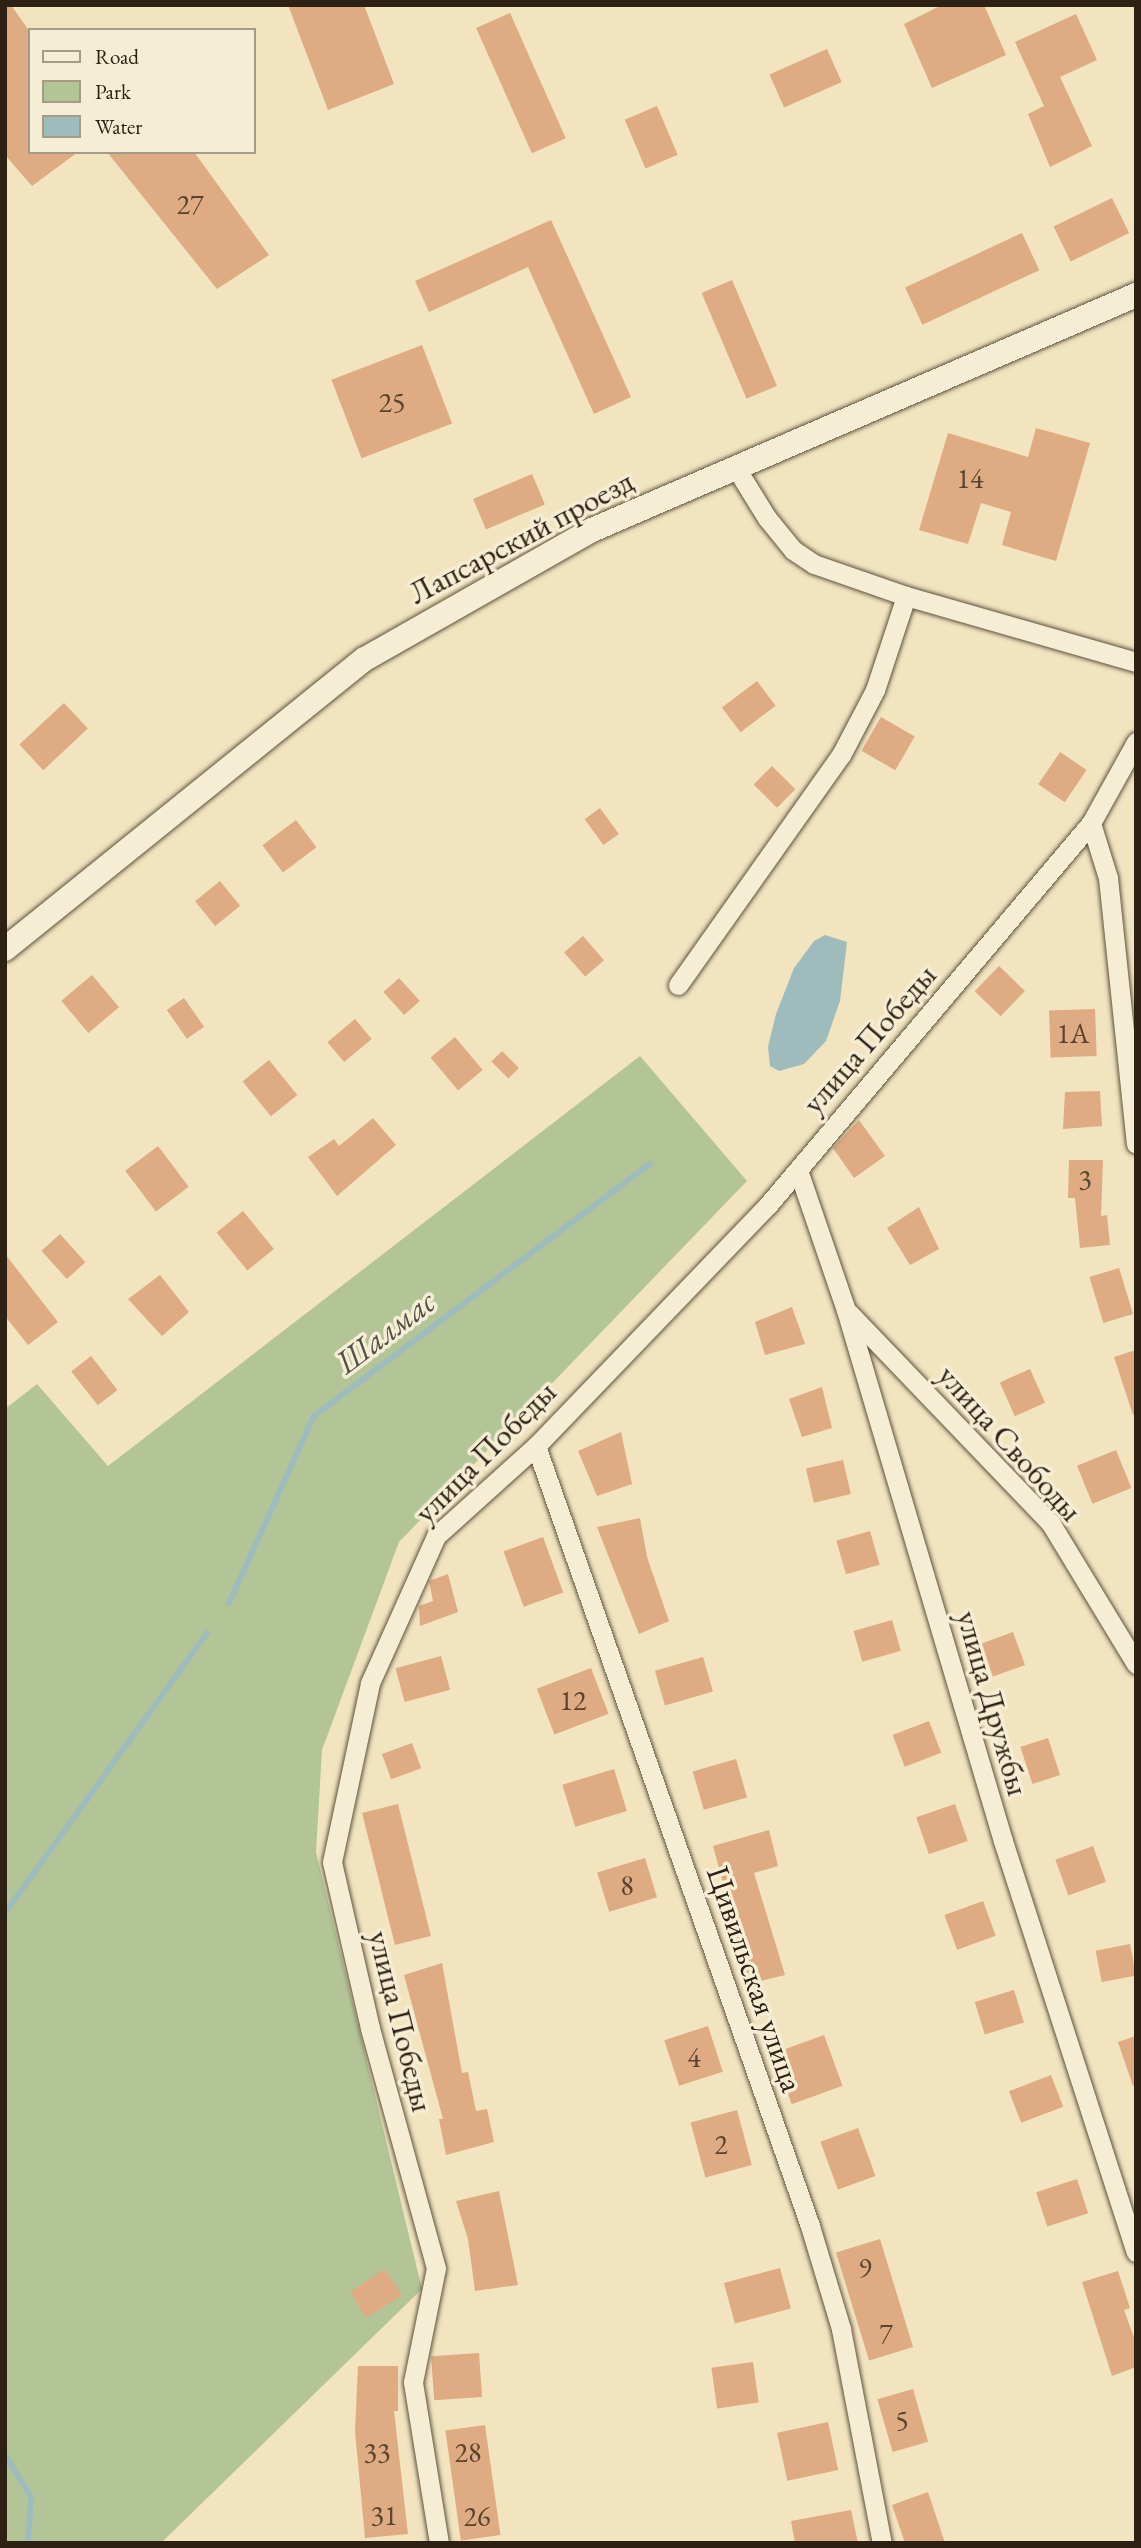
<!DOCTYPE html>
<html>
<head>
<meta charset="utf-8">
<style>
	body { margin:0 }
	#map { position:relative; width:1141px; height:2548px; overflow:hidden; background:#f1e4bf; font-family:"EB Garamond",serif }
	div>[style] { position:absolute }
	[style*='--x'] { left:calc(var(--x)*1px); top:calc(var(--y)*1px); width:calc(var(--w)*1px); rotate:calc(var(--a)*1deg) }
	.green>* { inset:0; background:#b3c597 }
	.water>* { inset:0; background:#9fbcbc }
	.stream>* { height:6px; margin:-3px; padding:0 3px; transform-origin:3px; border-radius:3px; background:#9fbcbc }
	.building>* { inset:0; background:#deab82; transform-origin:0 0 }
	.roads { filter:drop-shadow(0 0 2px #5e523e) drop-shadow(0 0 2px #5e523e) }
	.minor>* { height:19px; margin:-9.5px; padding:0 9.5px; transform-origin:9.5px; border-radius:9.5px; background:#f6edd5 }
	.tertiary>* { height:24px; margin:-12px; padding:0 12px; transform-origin:12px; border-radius:12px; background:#f6edd5 }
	span { translate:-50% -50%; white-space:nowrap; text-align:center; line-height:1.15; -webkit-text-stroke:7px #f6edd5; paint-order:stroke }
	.number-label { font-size:28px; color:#59442f }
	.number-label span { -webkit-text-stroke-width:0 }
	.street-label { font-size:32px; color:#2d2113 }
	.water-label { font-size:33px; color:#4f5046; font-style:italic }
	.frame { position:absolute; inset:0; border:7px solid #2d2113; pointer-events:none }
	.legend { position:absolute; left:28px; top:28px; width:228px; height:126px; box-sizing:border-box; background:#f6edd5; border:2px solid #a69b87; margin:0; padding:9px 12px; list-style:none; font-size:21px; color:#2d2113 }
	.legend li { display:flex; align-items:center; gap:14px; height:35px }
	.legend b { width:35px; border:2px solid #a69b87 }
</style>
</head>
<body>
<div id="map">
	<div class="green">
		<i style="clip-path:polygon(640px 1056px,747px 1181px,399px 1542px,322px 1750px,316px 1852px,422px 2289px,161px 2543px,5px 2543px,5px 1409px,37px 1384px,108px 1466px)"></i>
	</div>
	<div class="water">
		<i style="clip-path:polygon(825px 935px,847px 942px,840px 1001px,826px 1041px,804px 1064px,779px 1071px,770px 1066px,768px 1047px,776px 1014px,794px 968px,814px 941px)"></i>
	</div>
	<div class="stream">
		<i style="--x:229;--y:1603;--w:205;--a:-65.6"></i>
		<i style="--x:314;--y:1416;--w:420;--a:-36.9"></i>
		<i style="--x:5;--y:1913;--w:345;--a:-54.2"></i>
		<i style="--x:5;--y:2455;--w:49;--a:58.2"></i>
		<i style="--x:31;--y:2497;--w:46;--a:93.7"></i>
	</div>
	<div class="building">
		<i style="clip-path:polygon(5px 5px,11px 5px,30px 32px,30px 152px,78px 152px,32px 186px,5px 155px)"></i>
		<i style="clip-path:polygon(288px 5px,364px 5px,394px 84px,328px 110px)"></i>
		<i style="clip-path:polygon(942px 5px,984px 5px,1006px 55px,932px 88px,904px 24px)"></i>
		<i style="left:510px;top:13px;width:137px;height:37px;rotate:66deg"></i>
		<i style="clip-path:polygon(1076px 14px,1097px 60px,1060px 77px,1092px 146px,1050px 167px,1028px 114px,1044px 106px,1015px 42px)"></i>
		<i style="left:827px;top:49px;width:36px;height:63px;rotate:66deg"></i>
		<i style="left:657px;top:106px;width:53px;height:35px;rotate:67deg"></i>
		<i style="clip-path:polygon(107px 152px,194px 152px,269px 255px,217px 289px)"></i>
		<i style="left:1112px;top:198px;width:39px;height:65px;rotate:64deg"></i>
		<i style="clip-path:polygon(551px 220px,631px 397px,594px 414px,528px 267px,429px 312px,415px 281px)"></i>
		<i style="left:1022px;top:233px;width:41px;height:129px;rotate:65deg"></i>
		<i style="left:732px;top:280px;width:115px;height:33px;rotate:67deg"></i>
		<i style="left:422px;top:345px;width:84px;height:97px;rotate:69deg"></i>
		<i style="clip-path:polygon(1036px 428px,1090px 443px,1056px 561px,1002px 545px,1011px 512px,981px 503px,968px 544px,919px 530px,948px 433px,1028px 457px)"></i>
		<i style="left:532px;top:474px;width:33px;height:64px;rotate:67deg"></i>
		<i style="left:757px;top:681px;width:31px;height:44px;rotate:53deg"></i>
		<i style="left:64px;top:703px;width:35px;height:61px;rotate:47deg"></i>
		<i style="left:881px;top:717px;width:39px;height:39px;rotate:30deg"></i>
		<i style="left:1060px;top:752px;width:32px;height:39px;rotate:34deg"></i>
		<i style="left:772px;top:766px;width:33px;height:26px;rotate:45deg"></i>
		<i style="left:600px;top:808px;width:32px;height:19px;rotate:54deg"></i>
		<i style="left:296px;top:820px;width:34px;height:42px;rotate:53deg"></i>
		<i style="left:220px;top:881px;width:32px;height:32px;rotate:51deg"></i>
		<i style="left:583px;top:936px;width:32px;height:25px;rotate:49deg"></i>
		<i style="left:999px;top:966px;width:36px;height:35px;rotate:44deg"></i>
		<i style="left:92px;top:975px;width:42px;height:40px;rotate:50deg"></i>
		<i style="left:399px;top:978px;width:31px;height:21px;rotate:48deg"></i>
		<i style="left:184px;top:998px;width:35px;height:21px;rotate:55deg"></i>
		<i style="left:1095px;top:1009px;width:47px;height:46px;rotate:88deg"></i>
		<i style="left:355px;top:1019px;width:26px;height:36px;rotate:50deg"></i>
		<i style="left:455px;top:1037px;width:43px;height:32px;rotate:50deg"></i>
		<i style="left:502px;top:1051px;width:24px;height:15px;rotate:45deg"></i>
		<i style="left:269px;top:1060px;width:45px;height:34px;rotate:51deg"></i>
		<i style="clip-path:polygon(1100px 1091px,1102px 1126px,1063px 1129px,1065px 1092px)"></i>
		<i style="clip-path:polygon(373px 1118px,396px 1145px,337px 1196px,308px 1157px,334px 1139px,339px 1146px)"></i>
		<i style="clip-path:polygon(859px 1120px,885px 1156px,854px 1178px,833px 1148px)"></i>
		<i style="left:158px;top:1146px;width:51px;height:41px;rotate:53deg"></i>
		<i style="clip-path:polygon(1069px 1160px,1103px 1160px,1101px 1216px,1107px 1215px,1110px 1245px,1080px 1248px,1075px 1198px,1068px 1198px)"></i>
		<i style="clip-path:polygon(919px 1207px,939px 1249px,910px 1265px,887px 1228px)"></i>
		<i style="left:243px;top:1211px;width:49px;height:34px;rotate:51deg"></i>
		<i style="left:60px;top:1234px;width:38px;height:25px;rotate:48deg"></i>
		<i style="clip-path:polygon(5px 1254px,58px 1322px,28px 1345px,5px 1316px)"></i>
		<i style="left:1119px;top:1268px;width:48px;height:31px;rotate:73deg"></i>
		<i style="clip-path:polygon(160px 1275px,189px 1312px,162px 1336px,128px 1299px)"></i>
		<i style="clip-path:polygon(792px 1307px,805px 1344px,765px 1355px,755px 1322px)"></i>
		<i style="clip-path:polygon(1136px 1350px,1136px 1414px,1133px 1415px,1114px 1357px)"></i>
		<i style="left:91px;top:1356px;width:43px;height:25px;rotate:52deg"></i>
		<i style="left:1030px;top:1369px;width:37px;height:33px;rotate:66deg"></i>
		<i style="clip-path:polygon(822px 1387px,832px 1428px,802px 1437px,789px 1399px)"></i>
		<i style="clip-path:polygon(621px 1432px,632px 1484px,597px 1496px,578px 1451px)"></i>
		<i style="left:1116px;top:1450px;width:41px;height:42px;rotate:68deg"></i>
		<i style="left:843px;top:1460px;width:35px;height:38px;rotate:77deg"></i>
		<i style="clip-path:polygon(640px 1518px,647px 1557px,669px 1621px,639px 1634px,597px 1527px)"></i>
		<i style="left:870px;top:1531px;width:35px;height:35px;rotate:74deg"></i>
		<i style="left:543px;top:1537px;width:59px;height:42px;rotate:70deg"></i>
		<i style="clip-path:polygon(448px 1574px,458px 1612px,420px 1626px,419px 1606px,433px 1601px,429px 1581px)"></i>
		<i style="left:892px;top:1620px;width:32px;height:40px;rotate:74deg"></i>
		<i style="left:1013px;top:1632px;width:35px;height:34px;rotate:70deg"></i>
		<i style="left:441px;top:1656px;width:35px;height:47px;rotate:75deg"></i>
		<i style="left:703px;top:1657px;width:36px;height:50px;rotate:74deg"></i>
		<i style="left:591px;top:1668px;width:49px;height:58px;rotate:69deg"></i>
		<i style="left:929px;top:1721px;width:34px;height:39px;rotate:69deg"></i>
		<i style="left:1048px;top:1738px;width:39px;height:29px;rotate:72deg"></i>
		<i style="left:412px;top:1743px;width:27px;height:32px;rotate:70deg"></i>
		<i style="left:736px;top:1759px;width:40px;height:45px;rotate:74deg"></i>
		<i style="left:614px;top:1769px;width:44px;height:54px;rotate:73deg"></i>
		<i style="left:398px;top:1804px;width:136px;height:37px;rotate:76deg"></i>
		<i style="left:955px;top:1804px;width:39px;height:41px;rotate:71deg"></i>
		<i style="clip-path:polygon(769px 1830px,778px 1866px,754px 1873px,785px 1975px,743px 1985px,731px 1936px,737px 1934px,713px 1846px)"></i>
		<i style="left:1093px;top:1846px;width:38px;height:40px;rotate:70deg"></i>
		<i style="left:645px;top:1858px;width:41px;height:50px;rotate:73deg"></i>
		<i style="left:983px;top:1901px;width:37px;height:41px;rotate:70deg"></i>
		<i style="left:1130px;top:1944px;width:32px;height:35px;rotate:79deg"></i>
		<i style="clip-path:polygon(442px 1963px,462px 2073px,468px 2072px,476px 2111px,487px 2109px,494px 2142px,446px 2155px,439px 2119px,443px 2119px,404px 1975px)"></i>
		<i style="left:1014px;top:1990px;width:34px;height:41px;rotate:73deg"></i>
		<i style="left:708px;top:2026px;width:48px;height:46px;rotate:72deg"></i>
		<i style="left:824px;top:2035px;width:54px;height:54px;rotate:70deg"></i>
		<i style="clip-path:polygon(1136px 2036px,1136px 2086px,1133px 2086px,1118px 2042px)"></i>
		<i style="left:1051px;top:2075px;width:34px;height:45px;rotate:69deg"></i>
		<i style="left:737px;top:2110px;width:57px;height:48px;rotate:75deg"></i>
		<i style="left:858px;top:2128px;width:51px;height:40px;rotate:70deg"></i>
		<i style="left:1077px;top:2179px;width:36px;height:43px;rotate:72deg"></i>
		<i style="clip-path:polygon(499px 2191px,518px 2285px,475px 2291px,468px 2239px,456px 2201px)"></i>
		<i style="left:880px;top:2239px;width:113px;height:46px;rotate:73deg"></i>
		<i style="left:780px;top:2268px;width:42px;height:58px;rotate:75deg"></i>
		<i style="left:385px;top:2269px;width:31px;height:42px;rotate:57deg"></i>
		<i style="clip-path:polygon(1118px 2271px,1130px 2308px,1124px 2310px,1136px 2343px,1136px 2367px,1112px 2376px,1082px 2282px)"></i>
		<i style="left:479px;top:2353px;width:44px;height:48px;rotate:86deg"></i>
		<i style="left:753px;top:2362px;width:41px;height:42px;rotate:82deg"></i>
		<i style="clip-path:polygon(358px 2366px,398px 2366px,398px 2411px,394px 2411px,408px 2534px,365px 2538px,355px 2431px)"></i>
		<i style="left:913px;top:2389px;width:55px;height:37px;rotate:74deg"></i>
		<i style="left:828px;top:2422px;width:49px;height:52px;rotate:78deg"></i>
		<i style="left:485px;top:2425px;width:111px;height:40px;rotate:82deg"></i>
		<i style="clip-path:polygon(928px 2492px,945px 2543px,905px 2543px,892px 2505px)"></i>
		<i style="clip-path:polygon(851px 2510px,858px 2543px,795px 2543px,791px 2521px)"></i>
	</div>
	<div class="roads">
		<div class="minor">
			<i style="--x:736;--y:468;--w:59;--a:58.2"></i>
			<i style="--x:767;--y:518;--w:41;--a:50.9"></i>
			<i style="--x:793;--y:550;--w:25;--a:34"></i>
			<i style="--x:814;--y:564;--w:97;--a:19.2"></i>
			<i style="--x:906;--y:596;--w:239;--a:16"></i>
			<i style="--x:1091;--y:823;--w:58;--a:72.8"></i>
			<i style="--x:1108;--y:878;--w:267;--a:84"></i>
			<i style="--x:678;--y:985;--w:282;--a:-54.7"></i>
			<i style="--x:841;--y:755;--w:73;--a:-62.4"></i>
			<i style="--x:875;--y:690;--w:99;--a:-71.7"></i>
			<i style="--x:798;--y:1170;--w:148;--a:71.1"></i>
			<i style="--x:846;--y:1310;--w:554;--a:73.53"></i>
			<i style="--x:1003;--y:1841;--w:432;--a:72.1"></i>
			<i style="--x:849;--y:1313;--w:292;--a:46.2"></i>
			<i style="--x:1051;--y:1524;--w:164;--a:58.7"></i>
			<i style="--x:536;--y:1446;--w:827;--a:70.64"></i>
			<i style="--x:810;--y:2226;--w:108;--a:73.2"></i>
			<i style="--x:841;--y:2329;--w:218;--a:79.2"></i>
			<i style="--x:439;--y:2543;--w:163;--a:-99.2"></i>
			<i style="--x:413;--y:2382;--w:116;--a:-78.6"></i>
			<i style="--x:436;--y:2268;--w:249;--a:-105.4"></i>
			<i style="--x:370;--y:2028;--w:170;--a:-102.9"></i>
			<i style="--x:332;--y:1862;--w:183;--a:-78"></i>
			<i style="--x:370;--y:1683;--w:161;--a:-65.8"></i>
			<i style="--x:436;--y:1536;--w:135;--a:-42"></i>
			<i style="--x:536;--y:1446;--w:335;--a:-46.1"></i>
			<i style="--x:768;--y:1205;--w:500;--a:-49.78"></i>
			<i style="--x:1091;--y:823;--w:93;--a:-60.9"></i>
		</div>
		<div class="tertiary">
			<i style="--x:5;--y:949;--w:462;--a:-38.9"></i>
			<i style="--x:365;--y:659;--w:261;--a:-29.6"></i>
			<i style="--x:592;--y:530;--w:593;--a:-23.36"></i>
		</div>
	</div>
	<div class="number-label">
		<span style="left:190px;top:204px">27</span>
		<span style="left:392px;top:402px">25</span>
		<span style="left:970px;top:478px">14</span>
		<span style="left:1073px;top:1033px">1А</span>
		<span style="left:1085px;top:1179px">3</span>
		<span style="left:573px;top:1700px">12</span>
		<span style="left:627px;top:1885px">8</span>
		<span style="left:694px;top:2057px">4</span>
		<span style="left:721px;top:2144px">2</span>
		<span style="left:865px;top:2267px">9</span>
		<span style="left:886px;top:2333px">7</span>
		<span style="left:902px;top:2420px">5</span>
		<span style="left:377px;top:2452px">33</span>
		<span style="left:468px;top:2452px">28</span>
		<span style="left:384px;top:2515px">31</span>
		<span style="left:477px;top:2516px">26</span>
	</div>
	<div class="street-label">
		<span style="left:521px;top:537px;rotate:-28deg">Лапсарский проезд</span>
		<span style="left:869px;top:1039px;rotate:-49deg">улица Победы</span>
		<span style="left:1010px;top:1443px;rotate:48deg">улица Свободы</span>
		<span style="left:485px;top:1452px;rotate:-45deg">улица Победы</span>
		<span style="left:993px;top:1703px;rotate:74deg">улица Дружбы</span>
		<span style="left:755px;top:1979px;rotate:71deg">Цивильская улица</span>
		<span style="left:401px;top:2021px;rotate:76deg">улица Победы</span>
	</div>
	<div class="water-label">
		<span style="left:385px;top:1332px;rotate:-37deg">Шалмас</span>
	</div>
	<div class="frame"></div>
	<ul class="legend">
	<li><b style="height:9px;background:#f6edd5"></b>Road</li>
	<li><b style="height:19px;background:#b3c597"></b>Park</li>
	<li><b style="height:19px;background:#9fbcbc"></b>Water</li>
	</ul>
</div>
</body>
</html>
